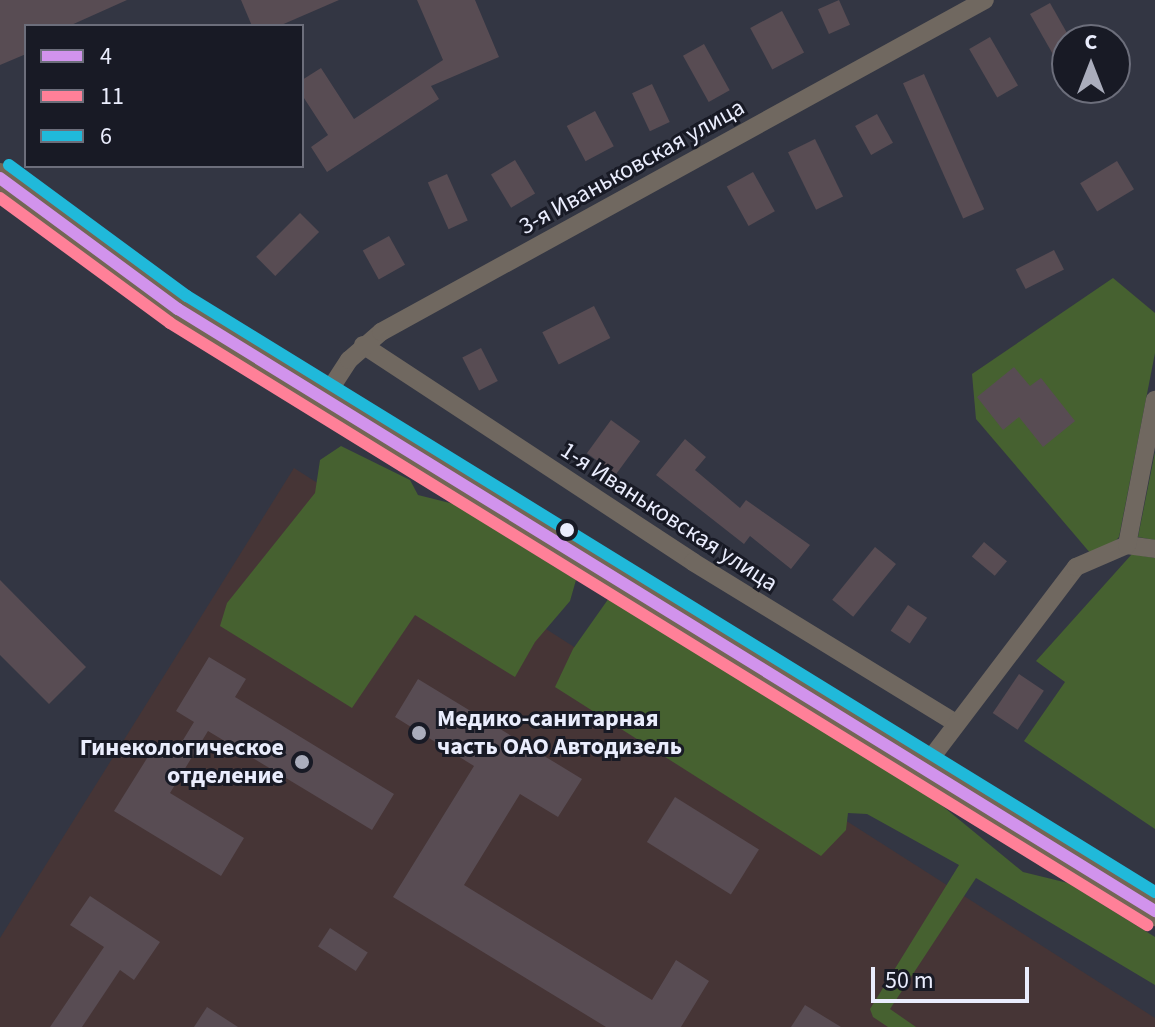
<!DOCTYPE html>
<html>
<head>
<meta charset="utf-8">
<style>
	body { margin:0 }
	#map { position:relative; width:1155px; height:1027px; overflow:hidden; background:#333643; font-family:"Source Sans 3",sans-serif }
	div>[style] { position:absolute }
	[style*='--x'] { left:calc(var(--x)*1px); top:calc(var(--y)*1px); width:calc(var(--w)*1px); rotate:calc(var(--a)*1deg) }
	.medical>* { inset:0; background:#463536 }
	.forest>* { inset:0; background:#466130 }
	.building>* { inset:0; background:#584c53; transform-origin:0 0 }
	.minor>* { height:18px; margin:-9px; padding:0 9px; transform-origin:9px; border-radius:9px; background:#706860 }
	.primary>* { height:30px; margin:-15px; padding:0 15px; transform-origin:15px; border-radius:15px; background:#736655 }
	.bus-1>* { height:12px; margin:-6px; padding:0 6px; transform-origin:6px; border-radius:6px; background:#d193ec }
	.bus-2>* { height:12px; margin:-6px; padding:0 6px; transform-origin:6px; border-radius:6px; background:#ff8098 }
	.bus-3>* { height:12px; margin:-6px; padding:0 6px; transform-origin:6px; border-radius:6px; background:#20b9da }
	.dots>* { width:22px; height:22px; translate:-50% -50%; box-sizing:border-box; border:4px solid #181a25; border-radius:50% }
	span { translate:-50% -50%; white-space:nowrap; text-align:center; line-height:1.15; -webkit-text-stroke:6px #181a25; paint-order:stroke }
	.street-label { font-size:24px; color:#eaedfd }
	.poi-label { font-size:24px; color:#eaedfd; font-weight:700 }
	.left { translate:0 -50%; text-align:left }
	.right { translate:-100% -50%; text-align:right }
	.legend { position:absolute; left:24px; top:24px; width:280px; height:144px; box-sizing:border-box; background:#181a25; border:2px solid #6c6e7b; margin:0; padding:10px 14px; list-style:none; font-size:24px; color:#eaedfd }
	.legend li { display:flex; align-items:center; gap:16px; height:40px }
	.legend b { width:40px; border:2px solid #6c6e7b }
	.north { position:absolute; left:1051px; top:24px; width:80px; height:80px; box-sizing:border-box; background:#181a25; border:2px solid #6c6e7b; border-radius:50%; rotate:0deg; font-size:22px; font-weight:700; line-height:32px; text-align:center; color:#eaedfd }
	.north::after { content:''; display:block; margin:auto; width:28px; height:36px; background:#aaadbc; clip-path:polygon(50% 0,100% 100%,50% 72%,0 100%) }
	.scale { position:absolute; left:871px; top:967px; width:158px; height:36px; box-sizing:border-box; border:4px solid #eaedfd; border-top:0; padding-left:10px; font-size:24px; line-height:28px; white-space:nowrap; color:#eaedfd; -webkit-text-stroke:6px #181a25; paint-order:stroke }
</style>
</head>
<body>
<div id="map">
	<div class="medical">
		<i style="clip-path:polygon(294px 468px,1155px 1018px,1155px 1027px,0 1027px,0 938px)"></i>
	</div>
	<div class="forest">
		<i style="clip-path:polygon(1113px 278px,1155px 313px,1155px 353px,1119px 537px,1097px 561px,976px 419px,972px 374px)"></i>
		<i style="clip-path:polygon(341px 446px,410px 480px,418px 495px,454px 504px,576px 580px,570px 601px,535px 642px,515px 677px,415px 615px,352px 708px,220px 626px,227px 603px,315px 493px,320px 460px)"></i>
		<i style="clip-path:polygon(1155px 452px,1155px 540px,1138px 537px)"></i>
		<i style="clip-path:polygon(1132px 554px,1155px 558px,1155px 829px,1024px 741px,1065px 682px,1036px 661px)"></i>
		<i style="clip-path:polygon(609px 598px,934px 799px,1023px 872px,1068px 883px,1155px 937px,1155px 985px,976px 878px,890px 1009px,916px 1027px,888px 1027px,873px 1017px,870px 1009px,959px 865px,867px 814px,848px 813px,846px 830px,821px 856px,555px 687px,573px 649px)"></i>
	</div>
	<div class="building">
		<i style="clip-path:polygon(0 0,127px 0,69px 26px,26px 26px,26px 54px,0 65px)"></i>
		<i style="clip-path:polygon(241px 0,339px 0,279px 26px,252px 26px)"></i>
		<i style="clip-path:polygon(417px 0,475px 0,499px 57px,431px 86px,439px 99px,327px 172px,311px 147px,328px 135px,302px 95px,302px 80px,321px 68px,354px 119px,443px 60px)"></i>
		<i style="left:839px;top:0;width:27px;height:23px;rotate:66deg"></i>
		<i style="clip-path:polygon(1050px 3px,1067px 33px,1067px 79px,1030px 14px)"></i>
		<i style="left:782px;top:11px;width:47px;height:36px;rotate:62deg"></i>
		<i style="left:990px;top:37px;width:56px;height:24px;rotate:60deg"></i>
		<i style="left:704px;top:44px;width:53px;height:24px;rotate:61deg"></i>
		<i style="left:924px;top:74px;width:148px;height:23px;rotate:66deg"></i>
		<i style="left:652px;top:84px;width:42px;height:22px;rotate:65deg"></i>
		<i style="left:595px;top:111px;width:40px;height:32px;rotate:62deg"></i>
		<i style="left:877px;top:114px;width:33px;height:25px;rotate:61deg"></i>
		<i style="left:815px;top:139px;width:64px;height:30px;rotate:64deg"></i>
		<i style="left:515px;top:160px;width:39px;height:28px;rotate:59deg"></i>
		<i style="left:1117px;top:161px;width:33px;height:43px;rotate:59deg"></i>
		<i style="left:753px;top:172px;width:45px;height:30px;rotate:61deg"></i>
		<i style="left:447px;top:174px;width:51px;height:21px;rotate:66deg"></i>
		<i style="left:300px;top:213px;width:27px;height:62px;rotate:45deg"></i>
		<i style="left:389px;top:236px;width:33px;height:30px;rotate:61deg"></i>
		<i style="left:1054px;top:250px;width:22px;height:43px;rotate:63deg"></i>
		<i style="left:594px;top:306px;width:36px;height:58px;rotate:63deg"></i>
		<i style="left:481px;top:348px;width:37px;height:21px;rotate:63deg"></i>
		<i style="clip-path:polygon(1014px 367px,1030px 386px,1041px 378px,1075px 421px,1043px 447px,1019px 417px,1003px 430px,977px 397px)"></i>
		<i style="left:611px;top:420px;width:36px;height:41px;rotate:36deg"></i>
		<i style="clip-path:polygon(685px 439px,706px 457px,695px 470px,740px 508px,746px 500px,810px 545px,791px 569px,750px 536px,744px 544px,656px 475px)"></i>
		<i style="left:984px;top:542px;width:30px;height:19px;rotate:40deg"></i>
		<i style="left:875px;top:547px;width:27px;height:68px;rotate:39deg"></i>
		<i style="clip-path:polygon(0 580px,86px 667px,49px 704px,0 655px)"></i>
		<i style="left:908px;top:605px;width:23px;height:31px;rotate:34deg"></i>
		<i style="clip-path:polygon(209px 657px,246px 679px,235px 697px,394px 794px,372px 830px,208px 731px,170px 793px,244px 838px,221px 876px,114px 811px,154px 747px,172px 758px,194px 722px,176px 711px)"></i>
		<i style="left:1019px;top:674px;width:30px;height:47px;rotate:34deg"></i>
		<i style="clip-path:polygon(418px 679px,582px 779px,558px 817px,520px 794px,464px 885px,652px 1000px,676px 960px,709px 981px,681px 1027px,606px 1027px,393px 897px,474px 766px,395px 717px)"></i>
		<i style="left:675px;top:797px;width:99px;height:53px;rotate:32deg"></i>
		<i style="clip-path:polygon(90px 896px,160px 942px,134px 980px,120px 970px,82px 1027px,50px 1027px,104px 947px,70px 925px)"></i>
		<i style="left:330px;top:928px;width:45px;height:22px;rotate:33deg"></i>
		<i style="clip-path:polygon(805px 1005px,841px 1027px,791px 1027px)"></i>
		<i style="clip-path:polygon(207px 1007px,238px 1027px,194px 1027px)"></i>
	</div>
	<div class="minor">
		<i style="--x:363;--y:345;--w:395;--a:33.3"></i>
		<i style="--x:693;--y:562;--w:306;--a:31.5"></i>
		<i style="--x:323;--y:400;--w:48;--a:-57"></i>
		<i style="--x:349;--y:360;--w:43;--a:-41.2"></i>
		<i style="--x:381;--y:332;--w:689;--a:-28.8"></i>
		<i style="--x:1127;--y:545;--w:28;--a:8"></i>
		<i style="--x:925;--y:766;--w:250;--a:-52.8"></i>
		<i style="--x:1076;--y:567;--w:56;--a:-23.3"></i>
		<i style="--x:1127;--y:545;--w:148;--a:-79.1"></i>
	</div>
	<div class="primary">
		<i style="--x:0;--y:178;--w:221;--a:36.4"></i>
		<i style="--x:178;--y:309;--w:1148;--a:31.64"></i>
	</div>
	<div class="bus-1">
		<i style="--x:0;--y:178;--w:221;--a:36.4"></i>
		<i style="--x:178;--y:309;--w:1148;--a:31.64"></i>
	</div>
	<div class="bus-2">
		<i style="--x:0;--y:198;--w:211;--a:36.3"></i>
		<i style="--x:170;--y:323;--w:1148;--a:31.64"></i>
	</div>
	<div class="bus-3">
		<i style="--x:9;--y:165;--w:221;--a:36.4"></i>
		<i style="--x:187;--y:296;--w:1137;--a:31.62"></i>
	</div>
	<div class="dots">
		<i style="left:567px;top:530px;background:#eaedfd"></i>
		<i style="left:419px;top:733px;background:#aaadbc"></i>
		<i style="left:302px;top:762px;background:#aaadbc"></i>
	</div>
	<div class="street-label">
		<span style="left:632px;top:167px;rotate:-29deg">3-я Иваньковская улица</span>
		<span style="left:669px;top:517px;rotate:33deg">1-я Иваньковская улица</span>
	</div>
	<div class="poi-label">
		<span class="left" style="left:437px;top:733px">Медико-санитарная<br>часть ОАО Автодизель</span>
		<span class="right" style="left:284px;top:762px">Гинекологическое<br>отделение</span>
	</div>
	<ul class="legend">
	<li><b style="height:10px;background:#d193ec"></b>4</li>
	<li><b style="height:10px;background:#ff8098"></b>11</li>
	<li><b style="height:10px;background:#20b9da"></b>6</li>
	</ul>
	<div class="north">С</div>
	<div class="scale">50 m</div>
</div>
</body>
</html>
